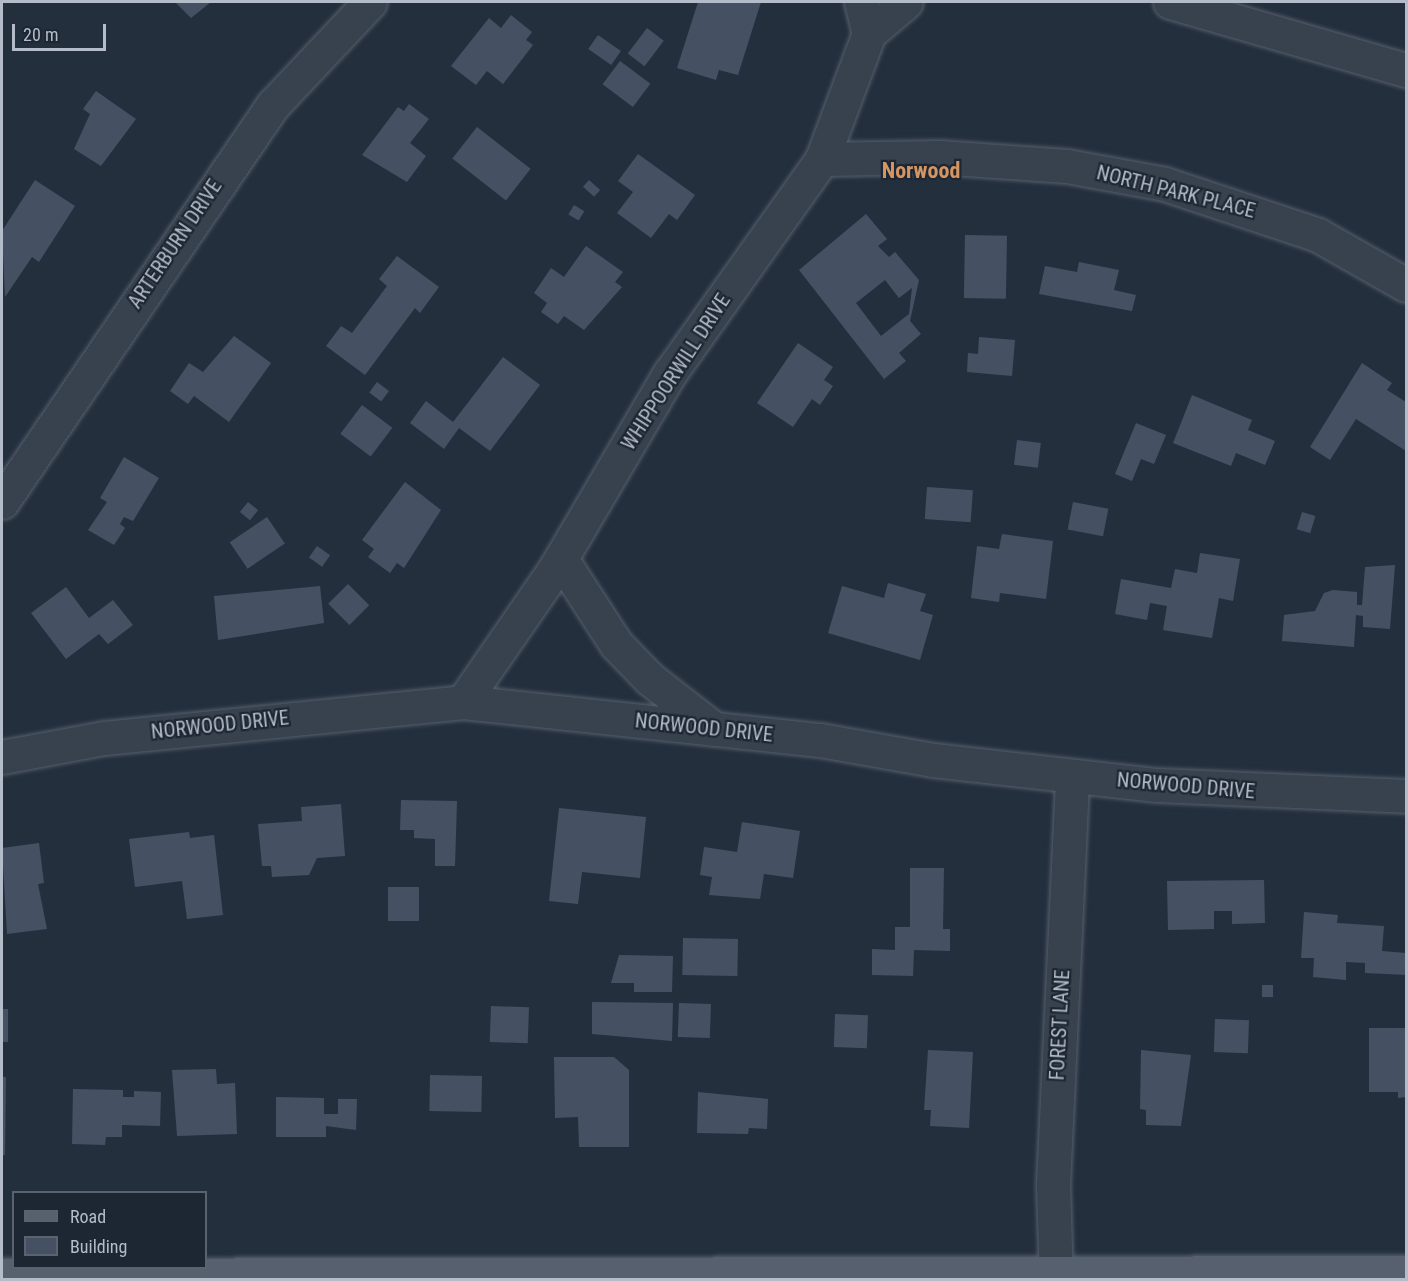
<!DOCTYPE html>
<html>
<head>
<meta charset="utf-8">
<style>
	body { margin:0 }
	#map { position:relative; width:1408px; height:1281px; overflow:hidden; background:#242f3e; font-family:"Roboto Condensed",sans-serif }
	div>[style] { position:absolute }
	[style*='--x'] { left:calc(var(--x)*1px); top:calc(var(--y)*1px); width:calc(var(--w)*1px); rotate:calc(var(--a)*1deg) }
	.building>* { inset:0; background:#455162; transform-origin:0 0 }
	.roads { filter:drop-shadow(0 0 2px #565f6c) drop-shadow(0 0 2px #565f6c) }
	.minor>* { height:33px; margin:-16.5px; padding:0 16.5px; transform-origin:16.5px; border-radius:16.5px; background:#38414e }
	.major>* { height:33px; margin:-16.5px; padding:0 16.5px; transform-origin:16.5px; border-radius:16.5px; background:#56606e }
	span { translate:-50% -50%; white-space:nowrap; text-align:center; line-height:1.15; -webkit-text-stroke:4.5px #1d2633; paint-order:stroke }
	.street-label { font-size:20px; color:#b4bcc9 }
	.quarter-label { font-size:22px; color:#d59563; font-weight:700 }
	.frame { position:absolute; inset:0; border:3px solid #b4bcc9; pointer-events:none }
	.legend { position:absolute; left:12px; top:1191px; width:195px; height:78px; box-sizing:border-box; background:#1d2633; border:2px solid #59626f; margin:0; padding:8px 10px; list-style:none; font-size:18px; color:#b4bcc9 }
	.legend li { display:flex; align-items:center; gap:12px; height:30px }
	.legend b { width:30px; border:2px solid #59626f }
	.scale { position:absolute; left:12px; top:24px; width:94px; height:27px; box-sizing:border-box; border:3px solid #b4bcc9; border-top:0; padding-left:8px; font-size:18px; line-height:21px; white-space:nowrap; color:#b4bcc9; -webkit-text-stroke:4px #1d2633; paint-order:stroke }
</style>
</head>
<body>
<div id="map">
	<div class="building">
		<i style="clip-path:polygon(175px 2px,211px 2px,191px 18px)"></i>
		<i style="clip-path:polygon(698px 2px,761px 2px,738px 75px,719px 70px,716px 80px,677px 68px)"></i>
		<i style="clip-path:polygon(511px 15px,532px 32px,526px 40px,533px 45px,503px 84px,487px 71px,476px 85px,451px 66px,489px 18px,501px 28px)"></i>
		<i style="left:647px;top:28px;width:21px;height:32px;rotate:37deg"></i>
		<i style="left:598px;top:35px;width:28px;height:17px;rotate:35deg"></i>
		<i style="left:620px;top:61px;width:38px;height:29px;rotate:37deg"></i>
		<i style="clip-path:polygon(96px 91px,136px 119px,101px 166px,74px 149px,90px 114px,83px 109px)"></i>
		<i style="clip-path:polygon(409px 104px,429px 119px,410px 143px,426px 156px,407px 182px,362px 155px,398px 107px,404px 111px)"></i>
		<i style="left:477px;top:127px;width:68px;height:40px;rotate:38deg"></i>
		<i style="clip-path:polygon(638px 154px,695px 195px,677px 220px,669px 214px,651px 238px,617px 213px,633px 192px,618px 181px)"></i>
		<i style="clip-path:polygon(35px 180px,75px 206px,39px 262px,32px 257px,5px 297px,2px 231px)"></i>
		<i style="left:589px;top:180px;width:15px;height:9px;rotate:42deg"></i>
		<i style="left:574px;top:205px;width:12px;height:11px;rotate:31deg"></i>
		<i style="clip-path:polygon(evenodd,866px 214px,887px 239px,878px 246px,889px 257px,895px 252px,919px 280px,910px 321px,921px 334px,899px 353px,906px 361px,884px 379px,799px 270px,866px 214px,885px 280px,899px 298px,912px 288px,909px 314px,881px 336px,856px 303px,885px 280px)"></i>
		<i style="left:965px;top:235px;width:42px;height:63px;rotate:1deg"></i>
		<i style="clip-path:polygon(586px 246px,623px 272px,615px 282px,622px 287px,584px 330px,564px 316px,558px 324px,541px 312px,547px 303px,534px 293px,551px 268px,564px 277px)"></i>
		<i style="clip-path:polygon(397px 256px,439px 287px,420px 313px,415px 308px,365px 375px,326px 346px,341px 326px,352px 333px,387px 286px,379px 279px)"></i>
		<i style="clip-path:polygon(1079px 262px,1119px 270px,1114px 290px,1136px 295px,1132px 311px,1039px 294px,1045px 266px,1077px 272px)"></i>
		<i style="clip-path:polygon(234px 336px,271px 363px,229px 422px,194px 396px,188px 404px,170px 391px,189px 363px,203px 372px)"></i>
		<i style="clip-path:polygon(979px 337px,1015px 340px,1012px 376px,967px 372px,968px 353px,978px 354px)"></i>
		<i style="clip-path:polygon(798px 343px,833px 367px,824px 380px,833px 386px,820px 405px,812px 399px,793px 427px,757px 403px)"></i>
		<i style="clip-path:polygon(503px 357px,540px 385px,490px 451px,459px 428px,444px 449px,410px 423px,426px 401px,453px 422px)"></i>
		<i style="clip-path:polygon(1362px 363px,1392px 383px,1387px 390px,1406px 402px,1406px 451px,1356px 419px,1330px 460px,1310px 447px)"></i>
		<i style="left:377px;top:382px;width:15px;height:13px;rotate:37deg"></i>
		<i style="clip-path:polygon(1192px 395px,1252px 420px,1248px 430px,1275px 441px,1265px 465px,1236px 453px,1231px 466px,1173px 443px)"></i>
		<i style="left:362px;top:405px;width:38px;height:36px;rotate:37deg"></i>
		<i style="clip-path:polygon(1136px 423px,1166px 435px,1154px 464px,1141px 459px,1132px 481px,1115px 474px)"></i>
		<i style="left:1017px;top:440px;width:24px;height:25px;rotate:7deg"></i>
		<i style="clip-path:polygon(124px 457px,159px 478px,133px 521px,124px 517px,120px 524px,125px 528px,114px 545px,88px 530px,107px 502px,100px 498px)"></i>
		<i style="clip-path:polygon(405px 482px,441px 510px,404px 568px,397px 563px,390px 573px,368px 557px,374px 549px,362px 540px)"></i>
		<i style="left:927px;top:487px;width:46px;height:32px;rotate:4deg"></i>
		<i style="left:248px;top:502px;width:13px;height:13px;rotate:39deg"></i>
		<i style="left:1073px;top:502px;width:36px;height:28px;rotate:11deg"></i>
		<i style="left:1302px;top:512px;width:14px;height:18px;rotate:17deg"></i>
		<i style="left:267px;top:517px;width:32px;height:45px;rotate:56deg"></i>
		<i style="clip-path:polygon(1002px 534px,1053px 541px,1046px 599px,1000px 593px,999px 602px,971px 598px,977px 546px,999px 549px)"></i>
		<i style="left:317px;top:546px;width:16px;height:14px;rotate:35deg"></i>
		<i style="clip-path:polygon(1200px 553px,1240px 559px,1233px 601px,1219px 598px,1212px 638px,1163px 630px,1167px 606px,1150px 603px,1147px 620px,1115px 614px,1121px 579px,1171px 588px,1175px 569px,1197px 573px)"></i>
		<i style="clip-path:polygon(1395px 565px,1390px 629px,1363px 627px,1363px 616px,1356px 615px,1354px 647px,1282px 641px,1284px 615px,1315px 611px,1324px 593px,1333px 590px,1357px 592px,1357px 605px,1362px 605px,1365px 567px)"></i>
		<i style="clip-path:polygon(888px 583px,926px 594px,920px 611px,933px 615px,920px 660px,828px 633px,842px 586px,884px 598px)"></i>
		<i style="left:348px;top:584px;width:30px;height:28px;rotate:45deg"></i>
		<i style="clip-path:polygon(320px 586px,324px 623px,218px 640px,214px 596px)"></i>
		<i style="clip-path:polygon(66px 587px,89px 618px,113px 600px,133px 625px,108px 644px,99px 634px,66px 659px,31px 613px)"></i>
		<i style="clip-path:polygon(401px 800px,457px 801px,455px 866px,435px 866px,435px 839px,414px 838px,414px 830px,400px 830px)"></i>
		<i style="clip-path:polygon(341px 804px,345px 856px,317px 858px,309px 875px,272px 877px,271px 866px,262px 866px,258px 824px,302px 821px,301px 807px)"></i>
		<i style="clip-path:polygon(559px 808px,646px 817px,640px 878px,582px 872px,578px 904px,549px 901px)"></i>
		<i style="clip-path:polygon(742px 822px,800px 831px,793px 878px,764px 874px,760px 899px,709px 895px,712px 877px,700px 875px,704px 847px,737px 852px)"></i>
		<i style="clip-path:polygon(189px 832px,190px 838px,214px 835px,223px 915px,187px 919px,182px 881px,135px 887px,129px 839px)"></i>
		<i style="clip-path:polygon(39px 843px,44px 883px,38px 884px,47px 929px,7px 934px,2px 848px)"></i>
		<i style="clip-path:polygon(910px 868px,944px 868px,943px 929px,950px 929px,950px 951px,914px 950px,913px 976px,872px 975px,872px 949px,895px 950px,895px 927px,910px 927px)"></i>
		<i style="clip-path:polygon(1264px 880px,1265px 923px,1232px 924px,1232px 911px,1214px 911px,1214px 929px,1168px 930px,1167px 881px)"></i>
		<i style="left:388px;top:887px;width:31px;height:34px"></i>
		<i style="clip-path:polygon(1304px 912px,1338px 915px,1337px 923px,1384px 926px,1382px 951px,1406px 953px,1406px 975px,1365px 973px,1365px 963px,1346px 962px,1346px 980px,1313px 977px,1314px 958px,1301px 958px)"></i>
		<i style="left:683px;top:938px;width:55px;height:37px;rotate:1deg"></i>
		<i style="clip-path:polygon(619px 955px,673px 956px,672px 992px,634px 992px,634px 983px,611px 983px)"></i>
		<i style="left:1262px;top:985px;width:11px;height:12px"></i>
		<i style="clip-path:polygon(592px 1002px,673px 1003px,672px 1041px,592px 1034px)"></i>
		<i style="left:679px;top:1003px;width:32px;height:34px;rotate:2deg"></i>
		<i style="left:491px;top:1006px;width:38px;height:36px;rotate:2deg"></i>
		<i style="left:2px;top:1009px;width:6px;height:33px"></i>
		<i style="left:835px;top:1014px;width:33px;height:33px;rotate:2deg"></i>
		<i style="left:1215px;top:1019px;width:34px;height:33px;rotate:2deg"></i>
		<i style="clip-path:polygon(1369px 1028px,1406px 1028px,1406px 1097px,1398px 1098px,1398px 1092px,1369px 1092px)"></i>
		<i style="clip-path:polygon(928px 1050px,973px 1052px,969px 1128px,930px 1126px,931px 1110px,924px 1110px)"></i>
		<i style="clip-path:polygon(1141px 1050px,1191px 1055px,1181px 1126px,1146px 1125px,1146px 1110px,1140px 1109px)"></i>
		<i style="clip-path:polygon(554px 1057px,614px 1057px,629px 1070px,629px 1147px,579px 1147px,578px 1117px,555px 1118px)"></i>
		<i style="clip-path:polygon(216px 1069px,217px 1084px,235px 1083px,237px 1134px,177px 1136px,172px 1070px)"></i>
		<i style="left:430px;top:1075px;width:52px;height:36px;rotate:1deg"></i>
		<i style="clip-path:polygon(2px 1077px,6px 1077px,5px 1155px,2px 1155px)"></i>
		<i style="clip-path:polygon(73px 1089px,123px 1090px,123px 1097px,134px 1097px,134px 1091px,161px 1092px,160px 1126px,122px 1125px,122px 1137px,106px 1137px,105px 1145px,72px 1144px)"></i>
		<i style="clip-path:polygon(698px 1092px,768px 1099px,767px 1129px,749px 1128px,748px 1134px,697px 1133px)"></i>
		<i style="clip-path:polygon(276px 1097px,324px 1098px,324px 1114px,338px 1114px,338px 1099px,357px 1099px,356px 1130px,326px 1126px,326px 1137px,276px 1137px)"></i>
	</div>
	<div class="roads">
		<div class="minor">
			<i style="--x:861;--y:2;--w:32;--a:76"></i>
			<i style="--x:1170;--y:2;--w:246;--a:16.1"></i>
			<i style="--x:822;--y:159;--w:117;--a:-1"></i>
			<i style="--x:939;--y:157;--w:128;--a:4"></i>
			<i style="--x:1067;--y:166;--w:100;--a:10.4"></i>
			<i style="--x:1165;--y:184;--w:161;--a:18.4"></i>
			<i style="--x:1318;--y:235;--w:101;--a:29.6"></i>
			<i style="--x:2;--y:502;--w:481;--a:-55.7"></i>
			<i style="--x:273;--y:105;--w:141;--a:-46.7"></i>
			<i style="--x:561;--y:559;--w:101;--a:57.1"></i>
			<i style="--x:616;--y:644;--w:49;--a:45.8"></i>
			<i style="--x:650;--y:679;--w:81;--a:38"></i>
			<i style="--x:463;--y:702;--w:164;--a:-55.4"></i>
			<i style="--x:556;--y:567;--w:225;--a:-59.6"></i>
			<i style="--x:670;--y:373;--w:262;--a:-54.6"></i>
			<i style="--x:822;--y:159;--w:134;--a:-69.5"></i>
			<i style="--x:869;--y:33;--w:48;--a:-40"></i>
			<i style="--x:2;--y:757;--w:104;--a:-10.6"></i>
			<i style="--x:104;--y:738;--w:361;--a:-5.7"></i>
			<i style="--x:463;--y:702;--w:359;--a:6.1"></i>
			<i style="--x:820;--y:740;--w:115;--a:10"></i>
			<i style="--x:933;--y:760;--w:225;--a:6.4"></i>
			<i style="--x:1157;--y:785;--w:249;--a:2.5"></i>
			<i style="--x:1056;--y:1280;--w:96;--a:-91.8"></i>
			<i style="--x:1053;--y:1184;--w:408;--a:-87.3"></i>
		</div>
		<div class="major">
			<i style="--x:2;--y:1275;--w:1404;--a:-0.12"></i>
		</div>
	</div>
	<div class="street-label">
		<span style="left:1176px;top:192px;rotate:14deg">NORTH PARK PLACE</span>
		<span style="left:175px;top:244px;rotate:-56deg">ARTERBURN DRIVE</span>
		<span style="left:676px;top:372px;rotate:-57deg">WHIPPOORWILL DRIVE</span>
		<span style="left:220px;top:725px;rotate:-6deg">NORWOOD DRIVE</span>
		<span style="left:704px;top:728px;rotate:6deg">NORWOOD DRIVE</span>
		<span style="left:1186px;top:786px;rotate:5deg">NORWOOD DRIVE</span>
		<span style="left:1060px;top:1025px;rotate:-87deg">FOREST LANE</span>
	</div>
	<div class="quarter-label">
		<span style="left:921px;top:171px">Norwood</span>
	</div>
	<div class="frame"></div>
	<ul class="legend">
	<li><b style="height:8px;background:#56606e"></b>Road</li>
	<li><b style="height:16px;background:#455162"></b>Building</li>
	</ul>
	<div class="scale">20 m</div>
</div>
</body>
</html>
